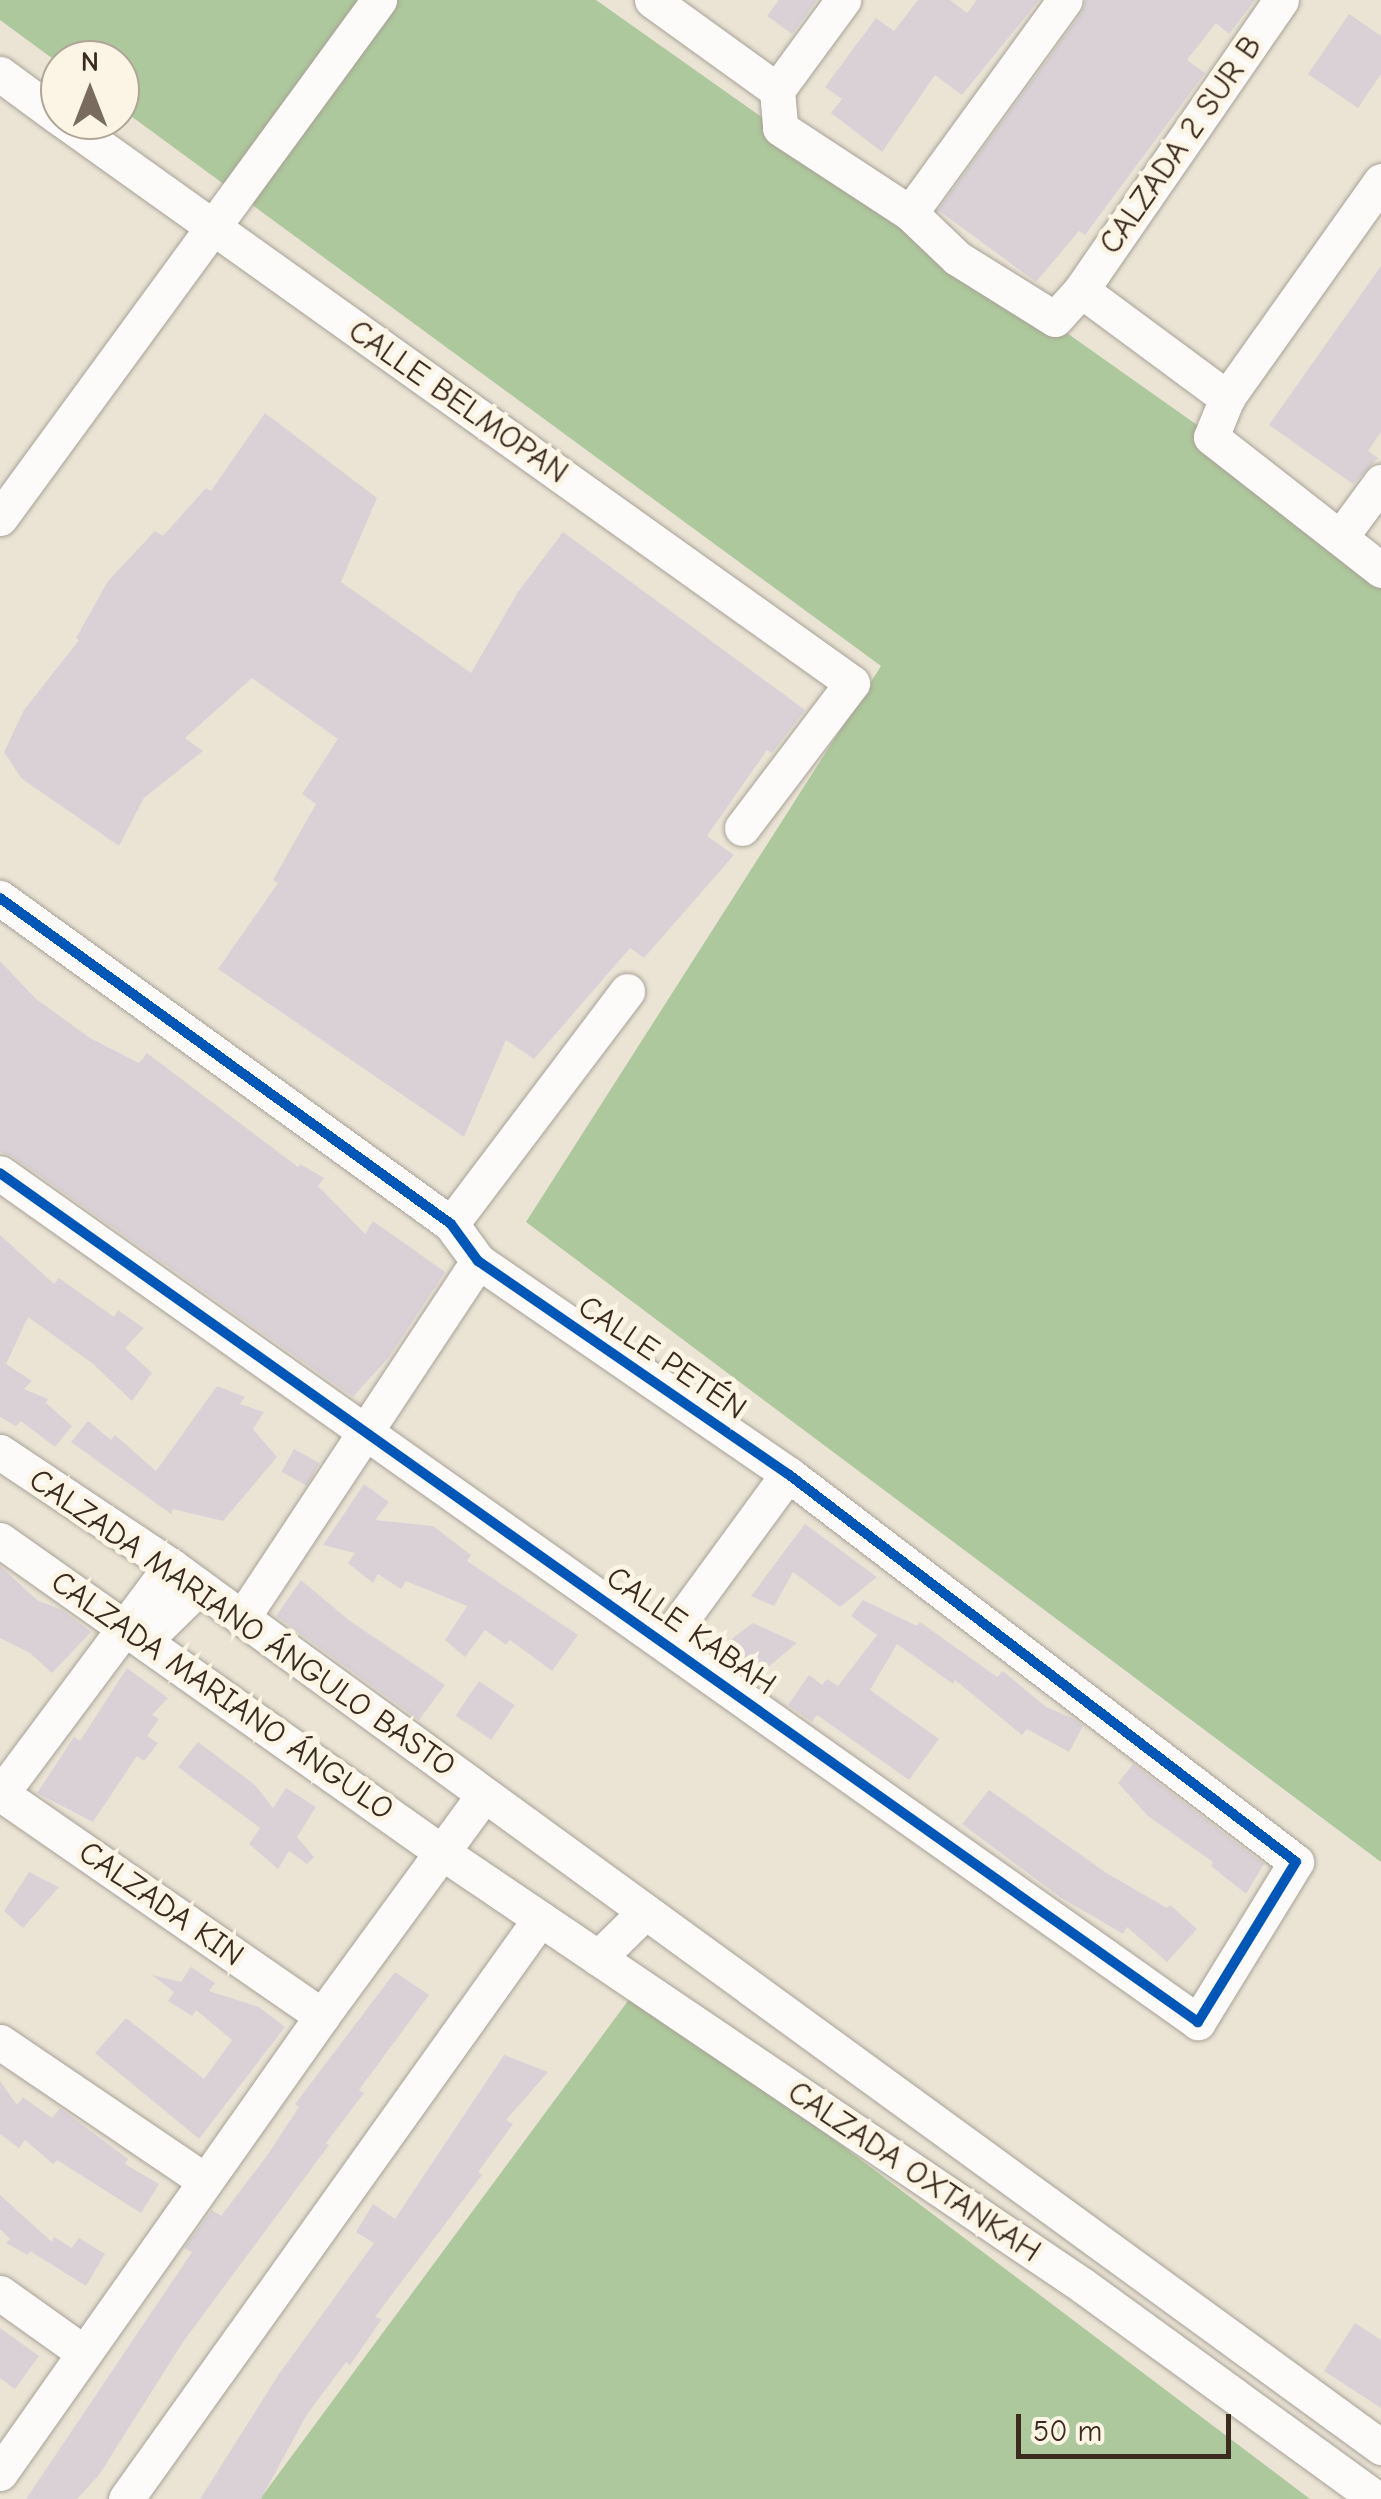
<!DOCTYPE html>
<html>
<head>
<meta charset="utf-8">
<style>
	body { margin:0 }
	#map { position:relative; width:1381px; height:2499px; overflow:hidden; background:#ebe4d5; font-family:"Comic Neue",sans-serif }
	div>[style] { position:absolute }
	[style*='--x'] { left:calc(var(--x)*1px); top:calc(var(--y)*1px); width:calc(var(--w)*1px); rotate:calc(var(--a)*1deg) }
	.forest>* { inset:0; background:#adc89c }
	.building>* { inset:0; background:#dad1d6; transform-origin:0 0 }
	.roads { filter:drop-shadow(0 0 2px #a8a197) drop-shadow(0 0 2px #a8a197) }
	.minor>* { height:35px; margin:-17.5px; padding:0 17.5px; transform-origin:17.5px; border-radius:17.5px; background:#fcfbf9 }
	.cycleway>* { height:10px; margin:-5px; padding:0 5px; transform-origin:5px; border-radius:5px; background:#0057b8 }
	span { translate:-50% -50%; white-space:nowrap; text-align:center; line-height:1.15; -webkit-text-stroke:10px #fcf5e5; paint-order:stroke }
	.street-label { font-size:32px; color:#3b2a1e }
	.north { position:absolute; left:40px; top:40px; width:100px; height:100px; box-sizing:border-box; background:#fcf5e5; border:2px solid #afa495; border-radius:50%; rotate:0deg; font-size:28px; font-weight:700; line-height:40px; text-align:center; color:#3b2a1e }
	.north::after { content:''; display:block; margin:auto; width:35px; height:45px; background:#796b5e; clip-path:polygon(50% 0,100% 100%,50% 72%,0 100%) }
	.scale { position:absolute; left:1016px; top:2414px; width:215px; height:45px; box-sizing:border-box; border:5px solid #3b2a1e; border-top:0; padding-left:12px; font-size:30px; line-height:35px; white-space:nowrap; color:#3b2a1e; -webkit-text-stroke:8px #fcf5e5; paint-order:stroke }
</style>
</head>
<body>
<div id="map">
	<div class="forest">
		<i style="clip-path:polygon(0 0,596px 0,1381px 555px,1381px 1862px,526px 1222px,881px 666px,120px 108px,120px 60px,60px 60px,60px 64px,0 20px)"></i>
		<i style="clip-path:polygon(636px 1990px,1310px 2499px,260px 2499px)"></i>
	</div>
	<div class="building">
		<i style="clip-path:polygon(779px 0,817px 0,792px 34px,767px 16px)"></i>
		<i style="clip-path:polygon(918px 0,950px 0,967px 13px,977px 0,1039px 0,962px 95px,935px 75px,882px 152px,831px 113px,842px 99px,825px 87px,876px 18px,894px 31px)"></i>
		<i style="clip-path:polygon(1086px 0,1255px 0,1229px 34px,1216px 23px,1187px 60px,1205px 73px,1085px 235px,1079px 231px,1036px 282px,938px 210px,1082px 12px)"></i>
		<i style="clip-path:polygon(1349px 14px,1381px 36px,1381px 74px,1358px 108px,1308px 74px)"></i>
		<i style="clip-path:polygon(1381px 266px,1381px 432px,1368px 451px,1378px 458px,1353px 484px,1269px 425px)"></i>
		<i style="clip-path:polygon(265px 413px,377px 498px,341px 582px,471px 673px,518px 592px,563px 532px,805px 710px,772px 753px,767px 750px,707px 836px,734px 855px,644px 958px,630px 948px,534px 1059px,506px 1040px,464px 1137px,218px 969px,278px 883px,273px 880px,316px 804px,302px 794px,338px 739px,252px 678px,185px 738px,203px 751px,144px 798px,119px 846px,21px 778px,4px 752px,24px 710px,79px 640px,76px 638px,108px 581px,155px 531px,163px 536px,206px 488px,211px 491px)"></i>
		<i style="clip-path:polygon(0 961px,35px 998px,90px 1038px,139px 1063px,147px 1053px,298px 1167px,300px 1164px,324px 1178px,318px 1186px,365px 1234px,373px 1221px,445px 1272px,389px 1357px,353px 1397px,12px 1156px,0 1152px)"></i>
		<i style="clip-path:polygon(0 1235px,54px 1284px,59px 1278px,114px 1317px,118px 1310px,144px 1328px,125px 1348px,152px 1373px,132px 1401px,92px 1363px,28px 1317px,6px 1364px,32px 1381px,24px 1389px,48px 1399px,46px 1403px,72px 1426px,55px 1447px,21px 1421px,16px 1426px,0 1417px)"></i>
		<i style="clip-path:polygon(217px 1386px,245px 1397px,240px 1404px,264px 1412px,253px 1429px,277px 1457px,223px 1521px,173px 1509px,171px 1514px,71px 1442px,88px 1421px,111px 1440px,115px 1435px,156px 1471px)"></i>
		<i style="left:294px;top:1449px;width:29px;height:26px;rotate:29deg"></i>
		<i style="clip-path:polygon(364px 1484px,389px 1502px,375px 1520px,433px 1526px,471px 1555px,467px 1561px,578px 1635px,552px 1671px,510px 1640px,506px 1645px,485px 1630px,465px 1657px,445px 1640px,467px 1606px,406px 1581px,401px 1589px,378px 1574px,373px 1583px,348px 1563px,355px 1553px,323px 1545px)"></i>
		<i style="clip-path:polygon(805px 1524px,877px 1577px,840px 1607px,793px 1572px,774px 1606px,751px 1596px)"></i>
		<i style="clip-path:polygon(0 1566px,37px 1600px,62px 1610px,91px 1632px,52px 1673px,30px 1653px,0 1638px)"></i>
		<i style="clip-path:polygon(301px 1580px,350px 1621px,445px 1685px,419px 1720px,276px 1616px)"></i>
		<i style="clip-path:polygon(863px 1600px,917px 1626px,920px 1622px,997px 1677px,1003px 1671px,1046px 1707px,1074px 1719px,1083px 1726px,1069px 1752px,1027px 1729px,1022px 1735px,955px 1680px,953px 1684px,897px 1644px,870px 1690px,939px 1739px,909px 1780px,817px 1715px,812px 1722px,788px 1705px,809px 1675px,822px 1685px,827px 1679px,838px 1686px,877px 1635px,851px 1616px)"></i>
		<i style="clip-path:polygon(753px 1623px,797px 1643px,762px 1672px,717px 1650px)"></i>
		<i style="clip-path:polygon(127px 1668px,168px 1698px,152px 1715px,159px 1719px,147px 1736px,158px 1743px,144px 1761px,137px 1756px,93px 1822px,37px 1793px,74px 1737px,80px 1741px)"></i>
		<i style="left:479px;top:1681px;width:43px;height:42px;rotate:34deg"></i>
		<i style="clip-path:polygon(198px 1742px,255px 1785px,273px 1808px,286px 1788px,316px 1807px,297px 1837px,314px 1857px,307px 1864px,289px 1851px,278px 1869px,249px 1844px,260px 1828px,178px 1767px)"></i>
		<i style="clip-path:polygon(1133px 1764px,1264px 1864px,1246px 1894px,1211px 1866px,1213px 1862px,1148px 1816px,1118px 1783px)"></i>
		<i style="clip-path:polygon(989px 1790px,1108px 1874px,1167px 1908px,1170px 1905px,1197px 1929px,1167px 1962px,1127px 1927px,1123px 1934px,1060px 1897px,962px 1824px)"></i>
		<i style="clip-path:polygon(29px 1872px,59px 1887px,23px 1928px,4px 1911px)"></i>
		<i style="clip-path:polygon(191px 1967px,215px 1983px,209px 1991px,259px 2007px,285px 2027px,199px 2139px,95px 2053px,126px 2018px,204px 2079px,232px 2040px,196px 2010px,192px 2016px,168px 2001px,174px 1992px,152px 1975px,181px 1982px)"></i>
		<i style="clip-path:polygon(395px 1972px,429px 1995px,359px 2090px,364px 2093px,326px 2143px,329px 2145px,183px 2342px,99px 2475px,77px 2499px,26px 2499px,192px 2252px,184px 2248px,212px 2210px,221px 2216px,266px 2157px,299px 2107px,295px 2104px)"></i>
		<i style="clip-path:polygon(504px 2055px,548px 2072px,506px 2120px,513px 2124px,478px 2172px,482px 2175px,375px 2317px,382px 2319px,350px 2365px,346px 2362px,306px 2416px,261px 2499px,200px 2499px,279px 2374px,374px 2243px,356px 2232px,373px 2204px,395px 2219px)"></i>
		<i style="clip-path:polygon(0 2081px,17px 2105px,23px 2097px,52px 2118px,60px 2108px,128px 2159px,125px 2164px,159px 2184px,141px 2213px,57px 2160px,53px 2164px,25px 2140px,19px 2148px,0 2134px)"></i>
		<i style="clip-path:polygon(0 2195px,52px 2242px,54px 2237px,72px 2248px,79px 2238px,105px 2254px,86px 2286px,30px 2251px,28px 2255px,6px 2243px,10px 2239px,0 2229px)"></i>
		<i style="clip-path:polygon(1355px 2323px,1381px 2340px,1381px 2408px,1324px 2371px)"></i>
		<i style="clip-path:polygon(0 2328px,39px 2356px,15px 2389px,0 2378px)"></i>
	</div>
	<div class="roads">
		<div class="minor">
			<i style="--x:652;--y:0;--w:154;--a:35.8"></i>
			<i style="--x:777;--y:90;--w:38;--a:85"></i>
			<i style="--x:780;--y:128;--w:155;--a:33.2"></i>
			<i style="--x:910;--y:213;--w:65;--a:43.8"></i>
			<i style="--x:957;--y:258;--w:115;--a:31.9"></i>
			<i style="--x:1055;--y:319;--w:39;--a:-48"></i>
			<i style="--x:1081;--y:290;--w:352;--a:-55.4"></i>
			<i style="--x:0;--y:74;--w:74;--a:36.3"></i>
			<i style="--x:777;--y:90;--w:112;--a:-53.7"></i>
			<i style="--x:63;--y:120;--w:969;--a:35.51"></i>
			<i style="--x:852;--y:683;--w:182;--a:127.2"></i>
			<i style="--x:1381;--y:181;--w:266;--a:125.4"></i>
			<i style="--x:1227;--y:398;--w:42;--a:112.3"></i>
			<i style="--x:1211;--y:437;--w:216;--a:38"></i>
			<i style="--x:910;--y:213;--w:263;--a:-54"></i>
			<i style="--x:1081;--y:290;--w:182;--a:36.5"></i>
			<i style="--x:0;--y:518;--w:642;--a:-53.81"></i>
			<i style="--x:1342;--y:535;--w:66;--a:-53.7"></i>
			<i style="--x:0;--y:898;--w:556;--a:35.86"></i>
			<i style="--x:451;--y:1224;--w:46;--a:53.9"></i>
			<i style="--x:478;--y:1261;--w:376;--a:34.5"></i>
			<i style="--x:788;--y:1474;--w:639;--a:37.37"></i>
			<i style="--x:1296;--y:1862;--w:188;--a:121.5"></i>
			<i style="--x:1198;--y:2022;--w:1468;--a:-144.68"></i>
			<i style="--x:451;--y:1224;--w:292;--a:-52.9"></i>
			<i style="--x:0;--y:1452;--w:206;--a:33.7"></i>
			<i style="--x:171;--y:1566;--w:1497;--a:36.06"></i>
			<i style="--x:0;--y:1540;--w:542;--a:35.24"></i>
			<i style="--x:443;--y:1853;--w:771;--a:34.06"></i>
			<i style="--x:1082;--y:2285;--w:364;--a:36"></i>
			<i style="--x:242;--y:1618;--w:428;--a:-56.5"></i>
			<i style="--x:145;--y:1640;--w:76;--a:-44.5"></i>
			<i style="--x:665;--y:1642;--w:208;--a:-53.8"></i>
			<i style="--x:0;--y:1793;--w:392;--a:34.7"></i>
			<i style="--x:0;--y:1795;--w:286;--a:-53.3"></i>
			<i style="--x:598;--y:1958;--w:66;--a:-44.4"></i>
			<i style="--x:0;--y:2042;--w:248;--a:34.1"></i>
			<i style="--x:0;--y:2293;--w:103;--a:35.5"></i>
			<i style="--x:0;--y:2473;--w:559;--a:-54.83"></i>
			<i style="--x:322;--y:2016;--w:274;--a:-53.8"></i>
			<i style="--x:126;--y:2499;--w:713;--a:-54.48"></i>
		</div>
	</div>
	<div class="cycleway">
		<i style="--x:0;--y:898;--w:556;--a:35.86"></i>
		<i style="--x:451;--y:1224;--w:46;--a:53.9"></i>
		<i style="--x:478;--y:1261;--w:376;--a:34.5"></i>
		<i style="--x:788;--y:1474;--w:639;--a:37.37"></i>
		<i style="--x:1296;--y:1862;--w:188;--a:121.5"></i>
		<i style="--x:1198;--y:2022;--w:1468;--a:-144.68"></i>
	</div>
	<div class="street-label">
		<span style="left:1181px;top:145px;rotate:-55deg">CALZADA 2 SUR B</span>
		<span style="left:458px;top:402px;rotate:35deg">CALLE BELMOPAN</span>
		<span style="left:662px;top:1358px;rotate:34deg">CALLE PETÉN</span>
		<span style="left:242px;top:1623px;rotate:35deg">CALZADA MARIANO ÁNGULO BASTO</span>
		<span style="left:691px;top:1631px;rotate:35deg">CALLE KABAH</span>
		<span style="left:222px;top:1696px;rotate:35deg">CALZADA MARIANO ÁNGULO</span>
		<span style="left:161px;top:1904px;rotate:35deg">CALZADA KIN</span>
		<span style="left:914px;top:2172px;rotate:34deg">CALZADA OXTANKAH</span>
	</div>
	<div class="north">N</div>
	<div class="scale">50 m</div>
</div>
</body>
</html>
